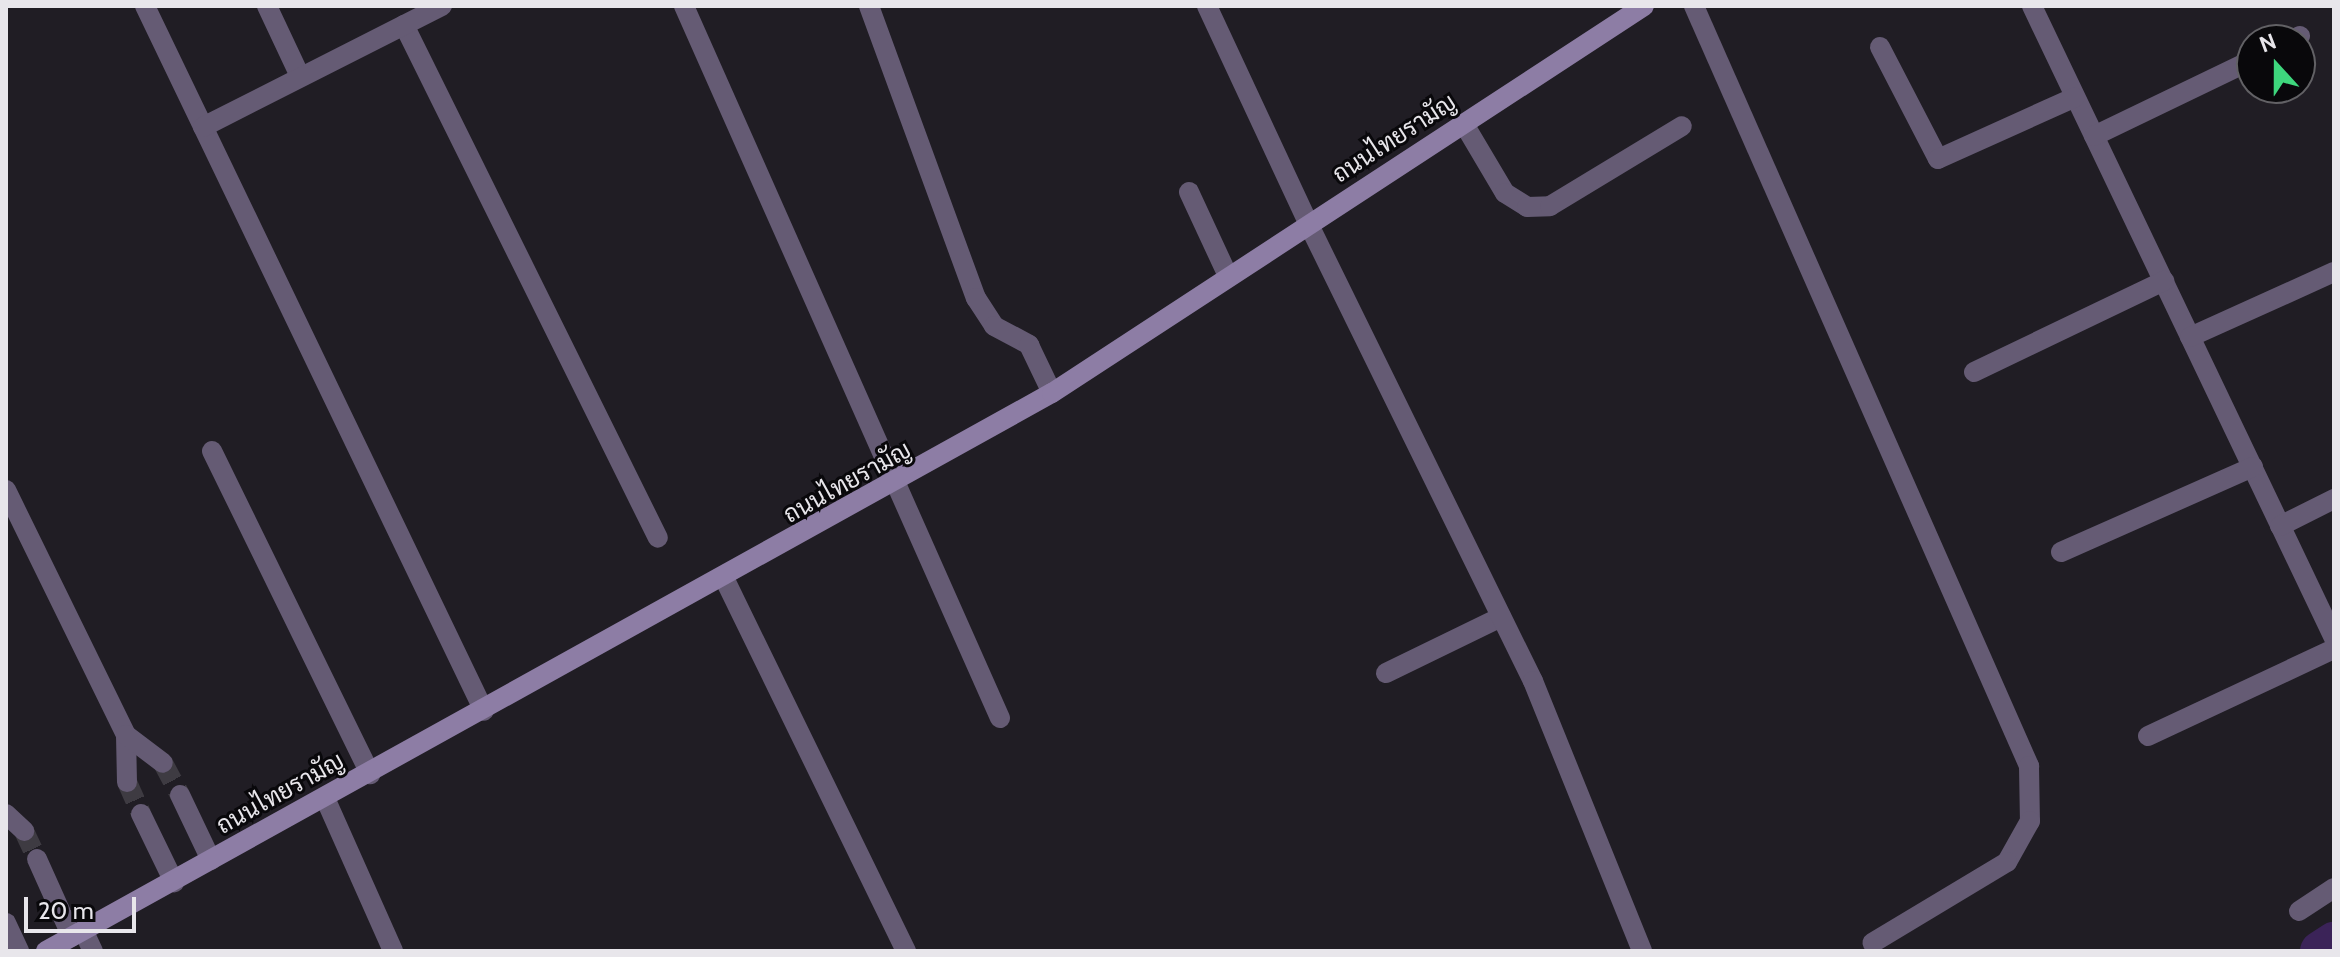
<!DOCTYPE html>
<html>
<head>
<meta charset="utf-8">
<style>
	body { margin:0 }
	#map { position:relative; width:2340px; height:957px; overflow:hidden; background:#201d24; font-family:Cabin,Sarabun,sans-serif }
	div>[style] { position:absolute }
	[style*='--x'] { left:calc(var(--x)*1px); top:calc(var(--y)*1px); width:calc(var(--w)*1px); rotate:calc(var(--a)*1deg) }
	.canal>* { height:40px; margin:-20px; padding:0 20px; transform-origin:20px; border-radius:20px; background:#3b2358 }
	.street-tunnel>* { height:20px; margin-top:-10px; transform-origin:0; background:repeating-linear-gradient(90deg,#3e3b42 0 20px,transparent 0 30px) }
	.lane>* { height:20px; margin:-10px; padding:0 10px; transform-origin:10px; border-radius:10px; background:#655b74 }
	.street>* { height:20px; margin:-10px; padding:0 10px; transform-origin:10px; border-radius:10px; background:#655b74 }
	.secondary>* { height:20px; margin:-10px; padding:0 10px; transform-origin:10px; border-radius:10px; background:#8d7da5 }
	span { translate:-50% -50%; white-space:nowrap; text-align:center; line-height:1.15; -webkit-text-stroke:6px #09080b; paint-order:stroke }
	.street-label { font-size:24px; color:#e8e6eb }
	.frame { position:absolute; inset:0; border:8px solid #e8e6eb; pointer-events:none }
	.north { position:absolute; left:2236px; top:24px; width:80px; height:80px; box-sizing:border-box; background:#09080b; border:2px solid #626165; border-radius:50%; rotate:339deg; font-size:22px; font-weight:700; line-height:32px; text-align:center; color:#e8e6eb }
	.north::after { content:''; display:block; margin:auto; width:28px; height:36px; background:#3ed77d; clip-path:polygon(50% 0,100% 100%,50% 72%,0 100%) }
	.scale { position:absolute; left:24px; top:897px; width:112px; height:36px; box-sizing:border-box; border:4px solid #e8e6eb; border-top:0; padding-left:10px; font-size:24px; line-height:28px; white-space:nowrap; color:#e8e6eb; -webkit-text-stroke:6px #09080b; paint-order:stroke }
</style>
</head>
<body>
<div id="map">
	<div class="canal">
		<i style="--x:2320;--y:951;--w:17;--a:-33"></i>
	</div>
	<div class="street-tunnel">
		<i style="--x:163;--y:763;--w:36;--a:62"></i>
		<i style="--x:127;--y:782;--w:35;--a:66"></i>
		<i style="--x:24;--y:831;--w:31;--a:65"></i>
	</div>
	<div class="lane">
		<i style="--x:1207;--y:6;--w:239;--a:65"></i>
		<i style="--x:404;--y:25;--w:572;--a:63.66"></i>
		<i style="--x:1464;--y:124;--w:80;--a:59.3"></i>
		<i style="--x:1505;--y:193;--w:26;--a:32"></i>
		<i style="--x:1527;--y:207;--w:23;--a:-2"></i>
		<i style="--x:1550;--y:206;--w:154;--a:-31.2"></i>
		<i style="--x:1189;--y:192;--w:93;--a:65.1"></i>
		<i style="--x:212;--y:451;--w:360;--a:63.9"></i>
		<i style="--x:1386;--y:673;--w:128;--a:-26"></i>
		<i style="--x:325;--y:798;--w:167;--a:66"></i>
		<i style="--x:84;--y:932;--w:21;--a:65"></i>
	</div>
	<div class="street">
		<i style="--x:145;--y:6;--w:782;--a:64.32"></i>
		<i style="--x:267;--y:6;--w:77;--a:64.8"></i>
		<i style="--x:684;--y:6;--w:779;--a:66.07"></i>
		<i style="--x:869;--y:6;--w:311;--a:69.9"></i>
		<i style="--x:976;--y:298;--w:33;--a:57"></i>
		<i style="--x:994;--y:326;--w:40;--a:28"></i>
		<i style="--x:1029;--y:345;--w:53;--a:64.4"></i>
		<i style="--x:1694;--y:6;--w:831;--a:66.21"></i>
		<i style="--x:2029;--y:766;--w:55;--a:89"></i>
		<i style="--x:2030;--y:821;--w:47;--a:119.3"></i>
		<i style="--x:2007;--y:862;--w:157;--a:149"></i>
		<i style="--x:2032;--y:6;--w:700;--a:64.46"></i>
		<i style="--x:2292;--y:40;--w:9;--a:-27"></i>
		<i style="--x:1880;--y:47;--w:126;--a:62.6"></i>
		<i style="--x:1938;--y:159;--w:150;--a:-24.3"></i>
		<i style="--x:203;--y:127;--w:268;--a:-26.9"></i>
		<i style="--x:2094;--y:136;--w:175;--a:-25.7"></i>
		<i style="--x:1308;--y:223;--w:510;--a:63.84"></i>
		<i style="--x:1533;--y:681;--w:291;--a:68"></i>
		<i style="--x:2190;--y:337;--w:158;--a:-24.3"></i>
		<i style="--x:1974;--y:372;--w:211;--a:-25.6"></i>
		<i style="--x:6;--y:490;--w:273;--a:63.9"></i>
		<i style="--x:126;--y:735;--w:47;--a:88.8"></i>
		<i style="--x:2280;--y:526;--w:60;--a:-26.6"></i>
		<i style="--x:2061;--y:552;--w:210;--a:-23.9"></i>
		<i style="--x:725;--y:580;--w:413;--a:64"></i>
		<i style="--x:126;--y:735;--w:46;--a:37.1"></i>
		<i style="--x:2148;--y:736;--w:205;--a:-25.1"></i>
		<i style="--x:180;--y:795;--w:72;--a:64.5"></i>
		<i style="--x:6;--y:814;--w:25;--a:43"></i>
		<i style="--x:141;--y:814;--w:76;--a:64.1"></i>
		<i style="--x:37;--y:859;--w:85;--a:65.8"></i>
		<i style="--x:2299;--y:911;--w:42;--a:-33.3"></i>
		<i style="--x:6;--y:923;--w:31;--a:65"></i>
	</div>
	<div class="secondary">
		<i style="--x:46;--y:951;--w:1150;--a:-29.02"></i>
		<i style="--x:1052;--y:393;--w:707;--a:-33.17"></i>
	</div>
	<div class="street-label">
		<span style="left:1394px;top:138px;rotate:-33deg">ถนนไทยรามัญ</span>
		<span style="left:847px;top:482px;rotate:-29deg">ถนนไทยรามัญ</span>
		<span style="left:280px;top:793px;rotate:-29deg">ถนนไทยรามัญ</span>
	</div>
	<div class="frame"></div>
	<div class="north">N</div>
	<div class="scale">20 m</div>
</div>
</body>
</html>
